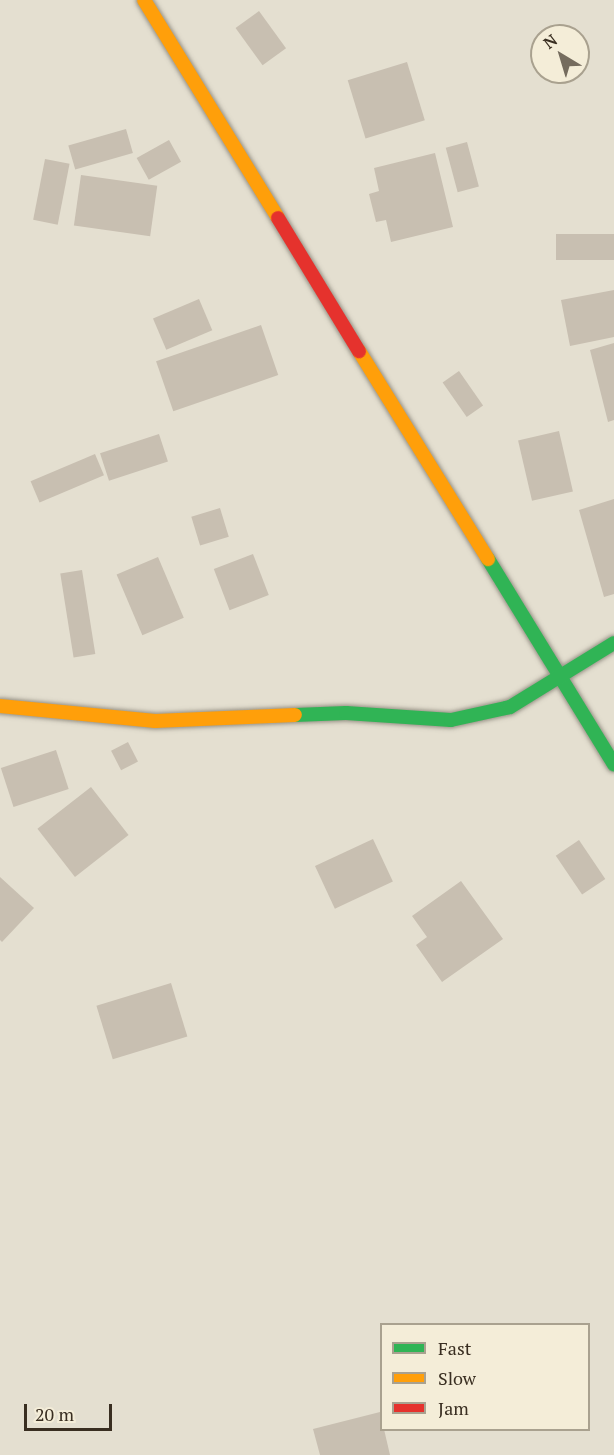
<!DOCTYPE html>
<html>
<head>
<meta charset="utf-8">
<style>
	body { margin:0 }
	#map { position:relative; width:614px; height:1455px; overflow:hidden; background:#e4dfd0; font-family:"PT Serif",serif }
	div>[style] { position:absolute }
	[style*='--x'] { left:calc(var(--x)*1px); top:calc(var(--y)*1px); width:calc(var(--w)*1px); rotate:calc(var(--a)*1deg) }
	.building>* { inset:0; background:#c8bfb1; transform-origin:0 0 }
	.roads { filter:drop-shadow(0 0 2px #999488) drop-shadow(0 0 2px #999488) }
	.fast>* { height:14px; margin:-7px; padding:0 7px; transform-origin:7px; border-radius:7px; background:#30b455 }
	.slow>* { height:14px; margin:-7px; padding:0 7px; transform-origin:7px; border-radius:7px; background:#ff9f0a }
	.jam>* { height:14px; margin:-7px; padding:0 7px; transform-origin:7px; border-radius:7px; background:#e5322d }
	span { translate:-50% -50%; white-space:nowrap; text-align:center; line-height:1.15; -webkit-text-stroke:5px #f4edd8; paint-order:stroke }
	.legend { position:absolute; left:380px; top:1323px; width:210px; height:108px; box-sizing:border-box; background:#f4edd8; border:2px solid #a9a18f; margin:0; padding:8px 10px; list-style:none; font-size:18px; color:#392e21 }
	.legend li { display:flex; align-items:center; gap:12px; height:30px }
	.legend b { width:30px; border:2px solid #a9a18f }
	.north { position:absolute; left:530px; top:24px; width:60px; height:60px; box-sizing:border-box; background:#f4edd8; border:2px solid #a9a18f; border-radius:50%; rotate:322deg; font-size:16px; font-weight:700; line-height:24px; text-align:center; color:#392e21 }
	.north::after { content:''; display:block; margin:auto; width:21px; height:27px; background:#756c5e; clip-path:polygon(50% 0,100% 100%,50% 72%,0 100%) }
	.scale { position:absolute; left:24px; top:1404px; width:88px; height:27px; box-sizing:border-box; border:3px solid #392e21; border-top:0; padding-left:8px; font-size:18px; line-height:21px; white-space:nowrap; color:#392e21; -webkit-text-stroke:4px #f4edd8; paint-order:stroke }
</style>
</head>
<body>
<div id="map">
	<div class="building">
		<i style="left:259px;top:11px;width:46px;height:29px;rotate:54deg"></i>
		<i style="left:407px;top:62px;width:61px;height:62px;rotate:73deg"></i>
		<i style="left:126px;top:129px;width:25px;height:60px;rotate:74deg"></i>
		<i style="left:169px;top:140px;width:25px;height:37px;rotate:61deg"></i>
		<i style="left:467px;top:142px;width:46px;height:22px;rotate:75deg"></i>
		<i style="clip-path:polygon(435px 153px,453px 227px,391px 242px,386px 220px,376px 222px,369px 194px,379px 191px,374px 168px)"></i>
		<i style="left:45px;top:159px;width:25px;height:62px;rotate:11deg"></i>
		<i style="left:81px;top:175px;width:77px;height:51px;rotate:8deg"></i>
		<i style="left:614px;top:234px;width:26px;height:58px;rotate:90deg"></i>
		<i style="clip-path:polygon(614px 290px,614px 337px,570px 346px,561px 300px)"></i>
		<i style="left:199px;top:299px;width:34px;height:50px;rotate:67deg"></i>
		<i style="left:261px;top:325px;width:53px;height:111px;rotate:71deg"></i>
		<i style="clip-path:polygon(614px 343px,614px 420px,608px 422px,590px 350px)"></i>
		<i style="left:459px;top:371px;width:42px;height:20px;rotate:55deg"></i>
		<i style="left:559px;top:431px;width:62px;height:42px;rotate:77deg"></i>
		<i style="left:159px;top:434px;width:29px;height:62px;rotate:72deg"></i>
		<i style="left:95px;top:454px;width:23px;height:70px;rotate:67deg"></i>
		<i style="clip-path:polygon(614px 499px,614px 594px,604px 597px,579px 510px)"></i>
		<i style="left:220px;top:508px;width:30px;height:30px;rotate:73deg"></i>
		<i style="left:253px;top:554px;width:44px;height:42px;rotate:69deg"></i>
		<i style="left:158px;top:557px;width:66px;height:45px;rotate:67deg"></i>
		<i style="left:82px;top:570px;width:85px;height:22px;rotate:81deg"></i>
		<i style="left:128px;top:742px;width:22px;height:19px;rotate:63deg"></i>
		<i style="left:56px;top:750px;width:41px;height:58px;rotate:72deg"></i>
		<i style="left:91px;top:787px;width:61px;height:68px;rotate:52deg"></i>
		<i style="left:373px;top:839px;width:47px;height:64px;rotate:65deg"></i>
		<i style="left:579px;top:840px;width:47px;height:28px;rotate:56deg"></i>
		<i style="clip-path:polygon(0 877px,34px 908px,2px 942px,0 940px)"></i>
		<i style="clip-path:polygon(461px 881px,503px 939px,442px 982px,416px 945px,427px 937px,412px 916px)"></i>
		<i style="left:171px;top:983px;width:56px;height:78px;rotate:73deg"></i>
		<i style="clip-path:polygon(380px 1412px,390px 1455px,320px 1455px,313px 1429px)"></i>
	</div>
	<div class="roads">
		<div class="fast">
			<i style="--x:488;--y:559;--w:241;--a:58.5"></i>
			<i style="--x:295;--y:715;--w:51;--a:-2.2"></i>
			<i style="--x:346;--y:713;--w:105;--a:3.8"></i>
			<i style="--x:451;--y:720;--w:60;--a:-12.4"></i>
			<i style="--x:510;--y:707;--w:122;--a:-31.6"></i>
		</div>
		<div class="slow">
			<i style="--x:144;--y:0;--w:256;--a:58.4"></i>
			<i style="--x:359;--y:351;--w:245;--a:58.2"></i>
			<i style="--x:0;--y:706;--w:156;--a:5.5"></i>
			<i style="--x:155;--y:721;--w:140;--a:-2.5"></i>
		</div>
		<div class="jam">
			<i style="--x:278;--y:218;--w:156;--a:58.7"></i>
		</div>
	</div>
	<ul class="legend">
	<li><b style="height:8px;background:#30b455"></b>Fast</li>
	<li><b style="height:8px;background:#ff9f0a"></b>Slow</li>
	<li><b style="height:8px;background:#e5322d"></b>Jam</li>
	</ul>
	<div class="north">N</div>
	<div class="scale">20 m</div>
</div>
</body>
</html>
